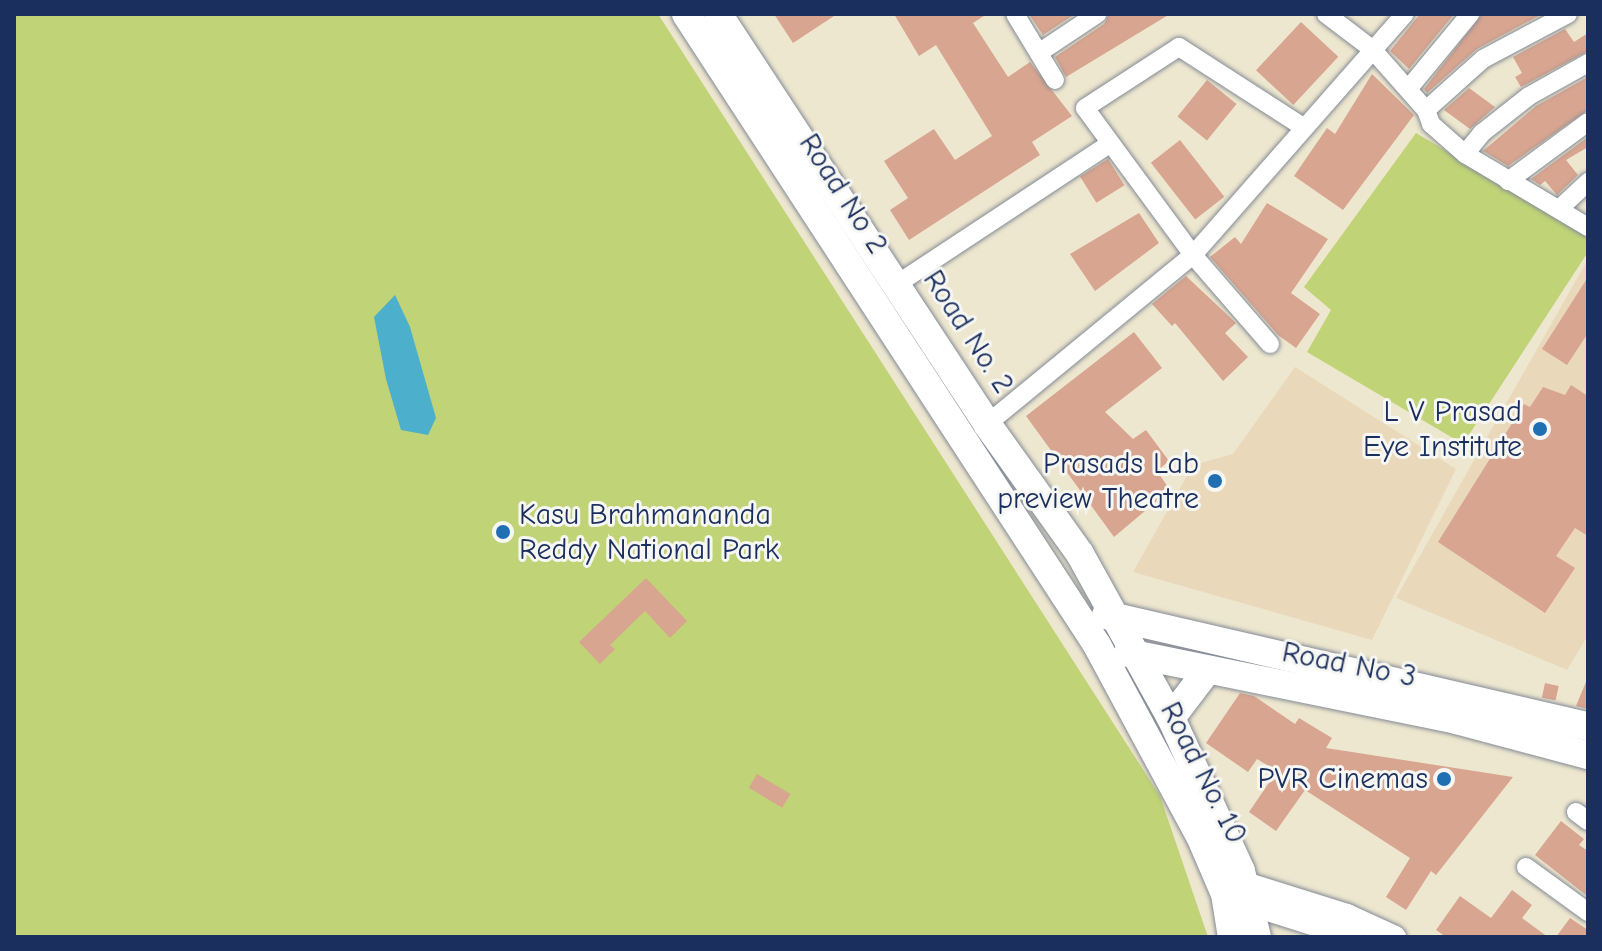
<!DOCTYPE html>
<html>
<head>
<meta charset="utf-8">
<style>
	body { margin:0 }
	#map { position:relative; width:1602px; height:951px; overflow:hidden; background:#eee7cf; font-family:"Comic Neue",sans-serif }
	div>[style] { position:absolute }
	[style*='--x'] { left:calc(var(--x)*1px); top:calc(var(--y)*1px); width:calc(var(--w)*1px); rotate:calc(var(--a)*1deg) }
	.built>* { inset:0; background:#ead8ba }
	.green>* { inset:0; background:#c0d377 }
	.water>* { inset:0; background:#4cafcc }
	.building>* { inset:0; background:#d8a590; transform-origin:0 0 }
	.roads { filter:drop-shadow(0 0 2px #848b96) drop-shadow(0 0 2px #848b96) }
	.minor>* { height:18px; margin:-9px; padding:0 9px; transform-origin:9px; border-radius:9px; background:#fff }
	.tertiary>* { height:22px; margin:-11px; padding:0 11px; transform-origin:11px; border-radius:11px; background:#fff }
	.primary>* { height:28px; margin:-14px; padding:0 14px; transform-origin:14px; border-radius:14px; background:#fff }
	.dots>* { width:22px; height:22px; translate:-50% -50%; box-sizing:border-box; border:4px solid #f6f6f2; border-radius:50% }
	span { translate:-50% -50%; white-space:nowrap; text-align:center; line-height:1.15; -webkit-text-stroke:6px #f6f6f2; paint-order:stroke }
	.street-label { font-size:30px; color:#1b2f5e }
	.poi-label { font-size:30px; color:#1b2f5e }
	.right { translate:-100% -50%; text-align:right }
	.left { translate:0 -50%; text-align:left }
	.frame { position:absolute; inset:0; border:16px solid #1b2f5e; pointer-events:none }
</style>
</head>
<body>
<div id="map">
	<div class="built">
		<i style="clip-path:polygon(1588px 259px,1588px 635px,1567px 670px,1396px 598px)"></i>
		<i style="clip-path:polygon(1295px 367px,1456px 469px,1372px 640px,1133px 572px,1193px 465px,1233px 454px)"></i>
	</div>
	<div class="green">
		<i style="clip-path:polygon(14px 14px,658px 14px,1160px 796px,1208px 937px,14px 937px)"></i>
		<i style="clip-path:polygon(1416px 133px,1588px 235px,1588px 252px,1463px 444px,1307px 352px,1331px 310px,1304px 287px)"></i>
	</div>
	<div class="water">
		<i style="clip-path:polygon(395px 295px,410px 327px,436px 418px,428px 435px,401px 430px,386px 379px,374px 317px)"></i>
	</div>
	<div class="building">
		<i style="clip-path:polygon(774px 14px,837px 14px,793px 43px)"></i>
		<i style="clip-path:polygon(894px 14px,987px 14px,973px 23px,1008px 77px,1030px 62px,1072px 116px,1032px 142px,1040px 155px,909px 240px,890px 210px,908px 198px,884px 161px,934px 129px,955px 160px,992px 136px,936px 45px,919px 56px)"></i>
		<i style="clip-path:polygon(1029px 14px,1075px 14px,1043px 35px)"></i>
		<i style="clip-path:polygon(1109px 14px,1170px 14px,1066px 77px,1055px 57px,1104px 24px)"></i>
		<i style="clip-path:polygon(1420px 14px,1454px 14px,1409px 69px,1390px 51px)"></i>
		<i style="clip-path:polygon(1482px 14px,1542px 14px,1477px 49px,1427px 93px,1424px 89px)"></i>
		<i style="left:1301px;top:22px;width:51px;height:66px;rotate:43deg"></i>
		<i style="clip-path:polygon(1565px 29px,1574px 42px,1588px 33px,1588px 51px,1521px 87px,1515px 77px,1522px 73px,1513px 57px)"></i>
		<i style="clip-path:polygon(1372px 74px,1414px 115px,1343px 210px,1294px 176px,1327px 128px,1335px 134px)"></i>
		<i style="clip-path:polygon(1588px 77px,1588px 110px,1508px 166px,1483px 151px,1536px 106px)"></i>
		<i style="left:1207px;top:80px;width:38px;height:47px;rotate:39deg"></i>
		<i style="clip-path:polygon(1469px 88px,1495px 107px,1470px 129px,1444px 110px)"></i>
		<i style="clip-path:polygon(1588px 137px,1588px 147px,1566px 160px,1578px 175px,1557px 195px,1545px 181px,1540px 185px,1531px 179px)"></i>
		<i style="left:1180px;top:140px;width:72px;height:37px;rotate:52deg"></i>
		<i style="left:1108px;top:159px;width:31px;height:33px;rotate:58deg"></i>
		<i style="clip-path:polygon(1267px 203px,1328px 239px,1291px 293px,1320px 314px,1296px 348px,1278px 335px,1210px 257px,1235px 237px,1241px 244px)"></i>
		<i style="clip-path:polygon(1139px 213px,1159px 243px,1095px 291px,1070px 254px)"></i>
		<i style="clip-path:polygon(1186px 276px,1236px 323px,1225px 333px,1248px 357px,1223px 381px,1175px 323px,1172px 326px,1152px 304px)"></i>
		<i style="clip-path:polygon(1588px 277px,1588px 333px,1567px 365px,1542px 349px)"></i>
		<i style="clip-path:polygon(1134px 332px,1162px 368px,1105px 412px,1133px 439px,1146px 430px,1169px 461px,1157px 471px,1170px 490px,1114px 537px,1026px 416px)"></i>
		<i style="clip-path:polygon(1571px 385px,1588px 396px,1588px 536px,1575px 528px,1556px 556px,1575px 568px,1545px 613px,1438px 542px,1524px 404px,1530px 407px,1543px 387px,1565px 395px)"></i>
		<i style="clip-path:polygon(646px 578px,687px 621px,670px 638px,645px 611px,610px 645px,615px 649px,600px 664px,579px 642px)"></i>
		<i style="clip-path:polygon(1588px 677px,1588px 709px,1576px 706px)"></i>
		<i style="left:1545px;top:683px;width:14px;height:15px;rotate:12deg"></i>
		<i style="clip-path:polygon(1240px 693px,1254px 696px,1295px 724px,1299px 718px,1332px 738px,1326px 748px,1513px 777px,1436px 875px,1431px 871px,1406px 910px,1386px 897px,1410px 858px,1305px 790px,1276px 831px,1249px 812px,1277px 771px,1257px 759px,1248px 772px,1206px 743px)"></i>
		<i style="left:757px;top:774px;width:39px;height:16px;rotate:31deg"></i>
		<i style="clip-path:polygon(1561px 821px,1584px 839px,1579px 845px,1588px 851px,1586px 895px,1535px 855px)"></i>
		<i style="clip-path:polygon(1512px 890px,1532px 905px,1522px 918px,1548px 937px,1446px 937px,1436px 930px,1460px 896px,1491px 918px)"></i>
		<i style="clip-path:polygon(1570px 918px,1588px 930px,1588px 937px,1556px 937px)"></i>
	</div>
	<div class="roads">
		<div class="minor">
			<i style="--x:1015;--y:14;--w:77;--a:58.8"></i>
			<i style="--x:1326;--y:14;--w:58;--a:37.3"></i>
			<i style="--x:1372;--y:49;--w:81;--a:48.5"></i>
			<i style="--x:1426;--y:110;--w:15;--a:70"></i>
			<i style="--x:1431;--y:124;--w:45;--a:41.4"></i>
			<i style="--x:1465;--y:154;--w:143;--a:30.7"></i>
			<i style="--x:1040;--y:52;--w:69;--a:-33.7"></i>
			<i style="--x:1409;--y:88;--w:96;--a:-50.5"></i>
			<i style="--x:1426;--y:110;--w:76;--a:-41.8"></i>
			<i style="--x:1483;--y:59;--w:96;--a:-27.9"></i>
			<i style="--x:1465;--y:154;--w:27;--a:-51"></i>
			<i style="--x:1482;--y:133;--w:60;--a:-38.2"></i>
			<i style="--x:1529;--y:96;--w:68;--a:-29.2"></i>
			<i style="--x:1508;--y:181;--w:99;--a:-36.4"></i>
			<i style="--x:1559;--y:209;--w:40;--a:-43"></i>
			<i style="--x:897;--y:284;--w:254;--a:-33.4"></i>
			<i style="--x:1270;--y:344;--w:118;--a:-130.9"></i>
			<i style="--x:1193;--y:255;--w:182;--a:-126.3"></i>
			<i style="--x:1085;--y:108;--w:112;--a:-33"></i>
			<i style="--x:1179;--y:47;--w:148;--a:32.8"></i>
			<i style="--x:987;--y:424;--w:266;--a:-39.4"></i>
			<i style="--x:1193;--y:255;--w:321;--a:-48.7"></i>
			<i style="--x:1576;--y:812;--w:15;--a:37"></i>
			<i style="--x:1526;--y:867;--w:77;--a:36"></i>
		</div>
		<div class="tertiary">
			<i style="--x:1245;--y:883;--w:107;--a:17.4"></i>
			<i style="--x:1347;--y:915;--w:53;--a:24.6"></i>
			<i style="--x:1249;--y:904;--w:109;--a:17.6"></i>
		</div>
		<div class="primary">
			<i style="--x:686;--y:14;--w:753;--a:56.92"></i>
			<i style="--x:1097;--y:645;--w:217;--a:61.7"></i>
			<i style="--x:1200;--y:836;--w:63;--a:66.7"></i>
			<i style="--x:1225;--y:894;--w:44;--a:80.8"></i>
			<i style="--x:718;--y:14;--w:490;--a:56.7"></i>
			<i style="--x:987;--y:424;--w:160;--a:54.4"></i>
			<i style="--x:1080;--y:554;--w:188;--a:61"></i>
			<i style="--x:1171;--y:718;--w:168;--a:65.4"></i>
			<i style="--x:1241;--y:871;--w:68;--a:76.4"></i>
			<i style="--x:1106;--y:615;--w:495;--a:13"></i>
			<i style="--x:1128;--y:653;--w:335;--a:11.5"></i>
			<i style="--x:1456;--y:720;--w:137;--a:14.9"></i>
			<i style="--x:1171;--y:718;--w:58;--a:-52.7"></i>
		</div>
	</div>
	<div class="dots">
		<i style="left:1540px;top:429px;background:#1f6fb2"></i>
		<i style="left:1215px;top:481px;background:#1f6fb2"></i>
		<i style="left:503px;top:532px;background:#1f6fb2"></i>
		<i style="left:1444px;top:779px;background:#1f6fb2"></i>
	</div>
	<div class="street-label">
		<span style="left:843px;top:194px;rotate:57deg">Road No 2</span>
		<span style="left:968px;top:332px;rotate:57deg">Road No. 2</span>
		<span style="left:1349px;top:665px;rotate:11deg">Road No 3</span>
		<span style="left:1203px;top:773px;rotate:63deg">Road No. 10</span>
	</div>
	<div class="poi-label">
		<span class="right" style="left:1522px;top:429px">L V Prasad<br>Eye Institute</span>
		<span class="right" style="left:1199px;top:481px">Prasads Lab<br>preview Theatre</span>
		<span class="left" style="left:519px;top:532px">Kasu Brahmananda<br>Reddy National Park</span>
		<span class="right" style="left:1428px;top:779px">PVR Cinemas</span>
	</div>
	<div class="frame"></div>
</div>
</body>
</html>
